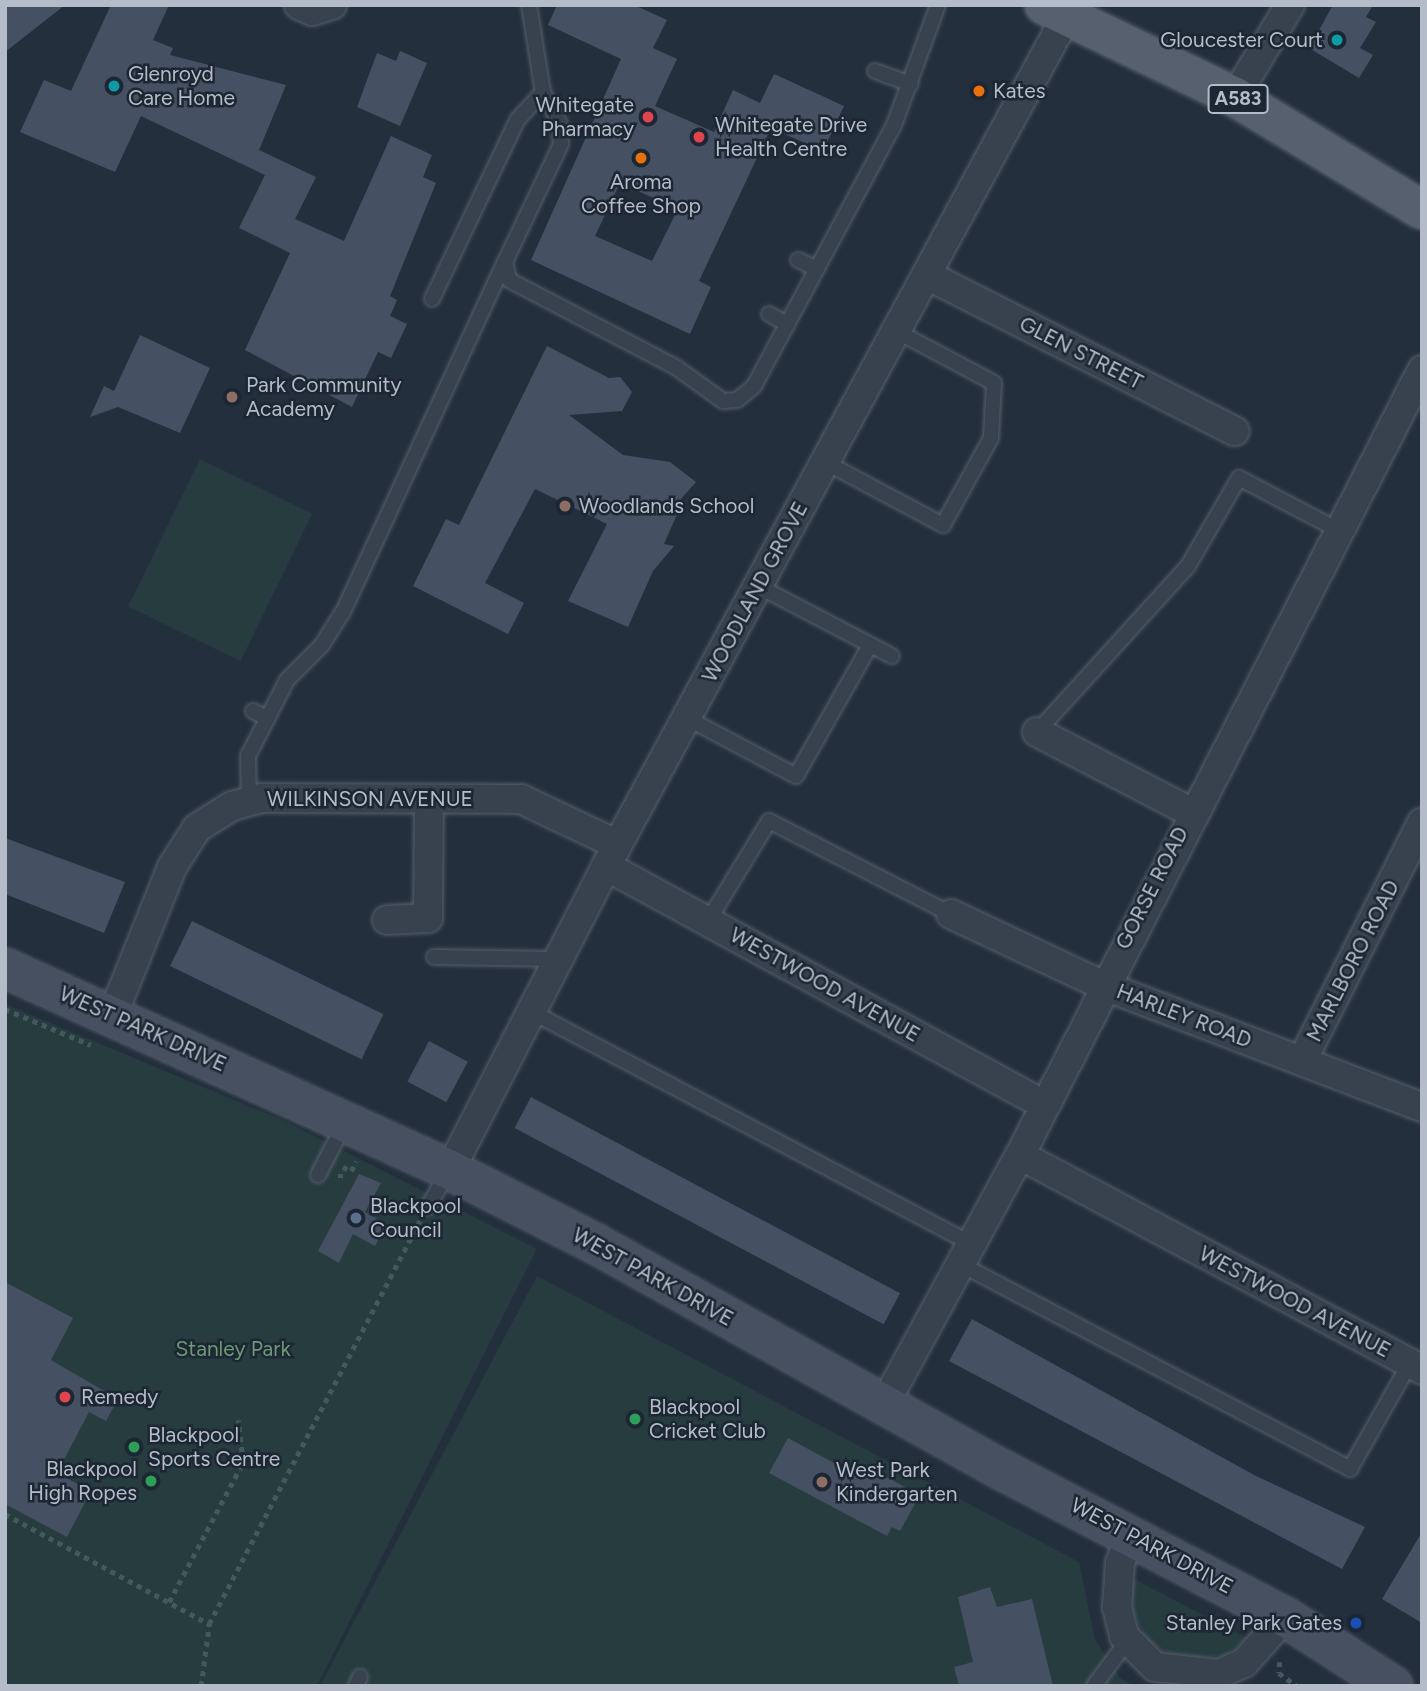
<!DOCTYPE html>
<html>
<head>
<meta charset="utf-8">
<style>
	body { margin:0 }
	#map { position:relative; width:1427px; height:1691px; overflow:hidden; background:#242f3e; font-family:Figtree,sans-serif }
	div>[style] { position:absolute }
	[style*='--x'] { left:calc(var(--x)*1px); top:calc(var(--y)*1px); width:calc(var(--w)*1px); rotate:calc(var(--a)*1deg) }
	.green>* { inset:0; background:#263c3f; transform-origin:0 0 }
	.building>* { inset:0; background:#455162; transform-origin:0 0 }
	.path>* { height:4.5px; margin-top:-2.25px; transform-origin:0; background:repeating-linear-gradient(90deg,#44595c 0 5px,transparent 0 10px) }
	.roads { filter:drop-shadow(0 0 2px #565f6c) drop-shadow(0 0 2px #565f6c) }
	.lane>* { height:14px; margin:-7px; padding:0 7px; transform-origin:7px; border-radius:7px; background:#38414e }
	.street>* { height:28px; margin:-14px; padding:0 14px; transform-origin:14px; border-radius:14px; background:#38414e }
	.secondary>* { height:38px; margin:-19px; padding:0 19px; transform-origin:19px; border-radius:19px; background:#465061 }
	.primary>* { height:38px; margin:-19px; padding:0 19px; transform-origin:19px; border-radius:19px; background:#56606e }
	.dots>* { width:19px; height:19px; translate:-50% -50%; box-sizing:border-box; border:4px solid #1d2633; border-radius:50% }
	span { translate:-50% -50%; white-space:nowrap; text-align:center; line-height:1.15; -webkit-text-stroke:5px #1d2633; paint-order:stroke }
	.shield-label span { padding:2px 5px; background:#1d2633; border:2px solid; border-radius:5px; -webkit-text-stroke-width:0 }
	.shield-label { font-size:19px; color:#b4bcc9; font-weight:700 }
	.poi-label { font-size:21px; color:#b4bcc9 }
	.right { translate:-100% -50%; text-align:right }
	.left { translate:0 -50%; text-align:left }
	.street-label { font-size:21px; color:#b4bcc9 }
	.park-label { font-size:21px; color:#6b9a76 }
	.frame { position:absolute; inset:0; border:7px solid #b4bcc9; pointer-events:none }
</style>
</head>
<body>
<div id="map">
	<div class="green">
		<i style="left:200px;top:459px;width:125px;height:164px;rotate:26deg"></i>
		<i style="clip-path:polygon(5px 1004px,287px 1122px,537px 1249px,317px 1686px,5px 1686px)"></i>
		<i style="clip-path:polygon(537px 1276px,1079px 1562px,1095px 1639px,1120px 1678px,1134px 1686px,320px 1686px)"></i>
		<i style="clip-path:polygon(1134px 1579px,1222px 1625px,1247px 1638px,1224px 1656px,1176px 1659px,1148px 1641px,1138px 1625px,1128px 1595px)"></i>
	</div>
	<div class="building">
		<i style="clip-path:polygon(5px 5px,65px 5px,5px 52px)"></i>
		<i style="clip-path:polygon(111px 5px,169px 5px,153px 40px,173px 48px,170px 55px,286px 85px,259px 150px,316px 177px,295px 219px,344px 241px,391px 136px,432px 155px,423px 177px,436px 183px,390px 296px,397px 300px,390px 316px,407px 324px,391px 358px,378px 352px,352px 407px,245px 350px,290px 253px,239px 228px,265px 175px,141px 116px,115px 172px,20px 132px,44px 80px,71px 91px)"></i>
		<i style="clip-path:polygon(evenodd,557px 5px,634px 5px,667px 20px,653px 48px,677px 59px,655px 106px,714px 132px,733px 90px,760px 103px,774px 74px,844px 106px,823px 151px,771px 128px,699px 281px,711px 287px,690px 334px,531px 260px,621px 59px,548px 25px,557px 5px,620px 183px,678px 209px,652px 261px,595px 236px,620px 183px)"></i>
		<i style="clip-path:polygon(1333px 5px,1373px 5px,1366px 17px,1376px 22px,1360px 48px,1373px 55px,1359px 78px,1309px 48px)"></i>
		<i style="clip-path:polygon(400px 51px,427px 63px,400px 126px,357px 107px,377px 53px,396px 61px)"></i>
		<i style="clip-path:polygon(140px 335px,210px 368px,180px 433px,118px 407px,90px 417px,104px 386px,114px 391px)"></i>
		<i style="clip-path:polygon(547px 346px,609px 378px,620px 377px,632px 392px,622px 411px,569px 415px,623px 455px,670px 462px,696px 482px,672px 509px,678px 512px,664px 544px,674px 546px,653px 571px,628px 627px,568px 601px,607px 524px,535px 489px,485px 583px,524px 603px,508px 634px,413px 586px,446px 519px,459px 525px)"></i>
		<i style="clip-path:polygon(5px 838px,125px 882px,104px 933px,5px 894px)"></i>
		<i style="left:192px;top:921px;width:213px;height:50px;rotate:26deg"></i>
		<i style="left:429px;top:1041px;width:44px;height:46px;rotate:28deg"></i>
		<i style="left:531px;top:1097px;width:418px;height:35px;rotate:28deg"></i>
		<i style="clip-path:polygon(359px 1174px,381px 1183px,365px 1212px,386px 1224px,375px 1246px,353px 1234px,339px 1263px,318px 1251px)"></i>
		<i style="clip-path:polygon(5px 1282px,73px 1318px,51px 1360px,118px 1399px,106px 1421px,89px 1412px,57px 1473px,91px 1491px,67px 1537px,5px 1504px)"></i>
		<i style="clip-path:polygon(972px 1319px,1254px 1475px,1365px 1527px,1342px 1569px,949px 1361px)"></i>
		<i style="clip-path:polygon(788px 1438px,858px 1476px,864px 1465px,920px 1495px,900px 1531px,892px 1527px,887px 1536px,769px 1473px)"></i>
		<i style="clip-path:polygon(1422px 1532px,1422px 1623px,1382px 1599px)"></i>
		<i style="clip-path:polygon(990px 1587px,997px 1607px,1032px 1599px,1053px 1686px,959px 1686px,954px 1667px,973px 1662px,958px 1597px)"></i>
	</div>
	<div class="path">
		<i style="--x:5;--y:1009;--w:93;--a:22.7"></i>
		<i style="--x:343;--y:1167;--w:9;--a:27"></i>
		<i style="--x:351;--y:1171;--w:11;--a:-63"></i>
		<i style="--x:338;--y:1176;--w:10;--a:0"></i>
		<i style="--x:5;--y:1514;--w:232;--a:28.3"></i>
		<i style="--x:169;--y:1602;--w:158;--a:-62.1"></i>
		<i style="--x:243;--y:1462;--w:42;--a:-96.8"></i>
		<i style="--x:1280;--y:1662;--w:11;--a:95"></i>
		<i style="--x:1279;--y:1673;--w:22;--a:36"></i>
		<i style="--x:201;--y:1686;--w:63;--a:-82.6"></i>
		<i style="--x:209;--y:1624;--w:455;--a:-62.4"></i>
	</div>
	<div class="roads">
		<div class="lane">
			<i style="--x:529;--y:5;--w:88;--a:80.9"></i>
			<i style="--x:543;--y:92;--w:34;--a:62"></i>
			<i style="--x:559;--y:122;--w:22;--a:85"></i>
			<i style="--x:561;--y:144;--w:131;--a:115.4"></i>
			<i style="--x:505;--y:262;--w:18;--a:77"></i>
			<i style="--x:509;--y:280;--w:190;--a:27.6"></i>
			<i style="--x:677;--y:368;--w:57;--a:35.7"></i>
			<i style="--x:723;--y:401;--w:14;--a:-4"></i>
			<i style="--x:737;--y:400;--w:22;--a:-39"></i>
			<i style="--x:754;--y:386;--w:296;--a:-61.8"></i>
			<i style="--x:894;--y:125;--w:128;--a:-69.9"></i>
			<i style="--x:875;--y:71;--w:38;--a:20"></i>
			<i style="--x:798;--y:260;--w:21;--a:25"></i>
			<i style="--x:432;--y:299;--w:199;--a:-64.5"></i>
			<i style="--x:518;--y:119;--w:37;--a:-47"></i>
			<i style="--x:769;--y:314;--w:21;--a:29"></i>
			<i style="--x:825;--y:462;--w:134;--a:28.1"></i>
			<i style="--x:943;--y:525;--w:99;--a:-61.1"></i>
			<i style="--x:991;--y:438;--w:55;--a:-86.9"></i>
			<i style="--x:994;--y:383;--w:111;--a:-152"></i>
			<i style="--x:758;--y:586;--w:151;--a:27.6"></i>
			<i style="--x:253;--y:711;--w:16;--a:27"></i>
			<i style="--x:687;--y:718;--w:123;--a:28"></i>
			<i style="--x:796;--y:776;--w:150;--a:-60.5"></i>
			<i style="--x:1037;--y:732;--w:224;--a:-47.7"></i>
			<i style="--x:1188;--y:566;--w:102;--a:-59.9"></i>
			<i style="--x:1239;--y:478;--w:112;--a:27.7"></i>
			<i style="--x:249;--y:801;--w:45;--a:-91.3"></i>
			<i style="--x:248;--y:756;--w:85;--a:-62.8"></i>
			<i style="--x:287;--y:680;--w:49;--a:-45"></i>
			<i style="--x:322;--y:645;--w:39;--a:-58"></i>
			<i style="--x:343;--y:612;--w:386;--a:-65.2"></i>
			<i style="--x:708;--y:921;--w:117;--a:-58.6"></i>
			<i style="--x:769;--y:821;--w:204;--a:27.1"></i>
			<i style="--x:434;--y:957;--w:123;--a:0.9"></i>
			<i style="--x:530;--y:1011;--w:500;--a:27.8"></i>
			<i style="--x:318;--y:1175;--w:59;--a:-62.6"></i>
			<i style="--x:428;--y:1207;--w:40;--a:-60.3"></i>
			<i style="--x:960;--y:1264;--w:441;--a:27.7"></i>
			<i style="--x:1350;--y:1469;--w:122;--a:-60.5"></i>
			<i style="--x:356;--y:1686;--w:10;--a:-66"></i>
			<i style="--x:1094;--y:1686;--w:56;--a:-53.7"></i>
		</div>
		<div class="street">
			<i style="--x:299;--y:5;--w:14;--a:25"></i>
			<i style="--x:312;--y:11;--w:21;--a:-17"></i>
			<i style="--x:1235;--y:97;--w:107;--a:-59.1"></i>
			<i style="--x:927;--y:275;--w:345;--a:26.9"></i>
			<i style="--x:1037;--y:732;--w:174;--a:27.5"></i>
			<i style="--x:606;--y:866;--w:499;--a:28.6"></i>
			<i style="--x:951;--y:914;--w:167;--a:25.2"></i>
			<i style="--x:1102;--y:985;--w:342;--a:20.9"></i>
			<i style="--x:387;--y:920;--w:41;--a:-2.8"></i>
			<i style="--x:428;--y:918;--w:119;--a:-89.5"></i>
			<i style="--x:113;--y:1014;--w:158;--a:-68.1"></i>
			<i style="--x:172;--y:867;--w:46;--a:-57.3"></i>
			<i style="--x:197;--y:828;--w:41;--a:-32.2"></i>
			<i style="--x:232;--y:806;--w:30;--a:-15"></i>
			<i style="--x:261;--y:798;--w:260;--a:0.2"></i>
			<i style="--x:521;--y:799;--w:107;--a:25.4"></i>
			<i style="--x:1302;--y:1061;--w:267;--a:-63.3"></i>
			<i style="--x:1020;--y:1155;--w:456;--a:28.1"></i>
			<i style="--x:450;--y:1170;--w:342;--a:-62.8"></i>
			<i style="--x:606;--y:866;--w:966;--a:-61.55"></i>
			<i style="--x:884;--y:1405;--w:285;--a:-61.5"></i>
			<i style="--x:1020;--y:1155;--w:882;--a:-62.88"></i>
			<i style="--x:1132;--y:1533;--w:32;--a:112"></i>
			<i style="--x:1120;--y:1563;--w:44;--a:93.9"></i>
			<i style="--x:1117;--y:1607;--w:30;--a:76"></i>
			<i style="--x:1124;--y:1636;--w:44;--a:45"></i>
			<i style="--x:1155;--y:1667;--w:64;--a:6.2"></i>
			<i style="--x:1219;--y:1674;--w:27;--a:-24"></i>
			<i style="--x:1244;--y:1663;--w:62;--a:-48.3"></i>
		</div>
		<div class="secondary">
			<i style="--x:5;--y:968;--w:489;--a:24.4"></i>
			<i style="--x:450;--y:1170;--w:164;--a:26.9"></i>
			<i style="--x:596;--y:1244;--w:469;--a:29.1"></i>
			<i style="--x:1006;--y:1472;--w:314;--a:27.5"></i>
			<i style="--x:1285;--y:1617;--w:128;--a:32.6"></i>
		</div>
		<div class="primary">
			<i style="--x:1044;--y:5;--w:212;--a:25.7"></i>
			<i style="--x:1235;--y:97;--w:218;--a:31.1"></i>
		</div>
	</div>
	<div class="dots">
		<i style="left:1337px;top:40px;background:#0f9aa8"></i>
		<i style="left:114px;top:86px;background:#0f9aa8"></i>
		<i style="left:979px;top:91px;background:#e8710a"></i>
		<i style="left:648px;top:117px;background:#e0444e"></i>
		<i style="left:699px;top:137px;background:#e0444e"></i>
		<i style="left:641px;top:158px;background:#e8710a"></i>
		<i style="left:232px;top:397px;background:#8d6e63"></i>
		<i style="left:565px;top:506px;background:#8d6e63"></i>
		<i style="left:356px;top:1218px;background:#5c6f8a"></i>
		<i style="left:65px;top:1397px;background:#e0444e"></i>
		<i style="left:635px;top:1419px;background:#2e9e5b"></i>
		<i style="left:134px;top:1447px;background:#2e9e5b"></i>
		<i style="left:151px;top:1481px;background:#2e9e5b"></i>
		<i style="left:822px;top:1482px;background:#8d6e63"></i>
		<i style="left:1356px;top:1623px;background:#1a4fb4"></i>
	</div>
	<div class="shield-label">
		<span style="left:1238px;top:99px">A583</span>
	</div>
	<div class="poi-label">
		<span class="right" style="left:1323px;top:40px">Gloucester Court</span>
		<span class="left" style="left:128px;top:86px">Glenroyd<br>Care Home</span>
		<span class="left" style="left:993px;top:91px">Kates</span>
		<span class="right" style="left:634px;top:117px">Whitegate<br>Pharmacy</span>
		<span class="left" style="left:715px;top:137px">Whitegate Drive<br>Health Centre</span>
		<span style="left:641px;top:194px">Aroma<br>Coffee Shop</span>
		<span class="left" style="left:246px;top:397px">Park Community<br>Academy</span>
		<span class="left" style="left:579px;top:506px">Woodlands School</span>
		<span class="left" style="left:370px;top:1218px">Blackpool<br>Council</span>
		<span class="left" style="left:81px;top:1397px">Remedy</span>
		<span class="left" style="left:649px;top:1419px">Blackpool<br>Cricket Club</span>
		<span class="left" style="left:148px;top:1447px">Blackpool<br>Sports Centre</span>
		<span class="right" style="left:137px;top:1481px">Blackpool<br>High Ropes</span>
		<span class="left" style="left:836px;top:1482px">West Park<br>Kindergarten</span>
		<span class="right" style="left:1342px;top:1623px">Stanley Park Gates</span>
	</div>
	<div class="street-label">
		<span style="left:1081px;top:353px;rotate:27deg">GLEN STREET</span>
		<span style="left:755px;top:592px;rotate:-62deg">WOODLAND GROVE</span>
		<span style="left:370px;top:799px">WILKINSON AVENUE</span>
		<span style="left:1152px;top:888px;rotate:-63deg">GORSE ROAD</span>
		<span style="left:1353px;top:961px;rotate:-63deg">MARLBORO ROAD</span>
		<span style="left:825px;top:985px;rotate:29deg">WESTWOOD AVENUE</span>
		<span style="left:1184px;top:1016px;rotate:21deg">HARLEY ROAD</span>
		<span style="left:143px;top:1029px;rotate:24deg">WEST PARK DRIVE</span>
		<span style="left:653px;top:1277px;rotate:29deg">WEST PARK DRIVE</span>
		<span style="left:1295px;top:1302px;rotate:28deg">WESTWOOD AVENUE</span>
		<span style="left:1152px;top:1546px;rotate:28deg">WEST PARK DRIVE</span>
	</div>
	<div class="park-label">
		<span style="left:233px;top:1349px">Stanley Park</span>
	</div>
	<div class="frame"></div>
</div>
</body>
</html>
